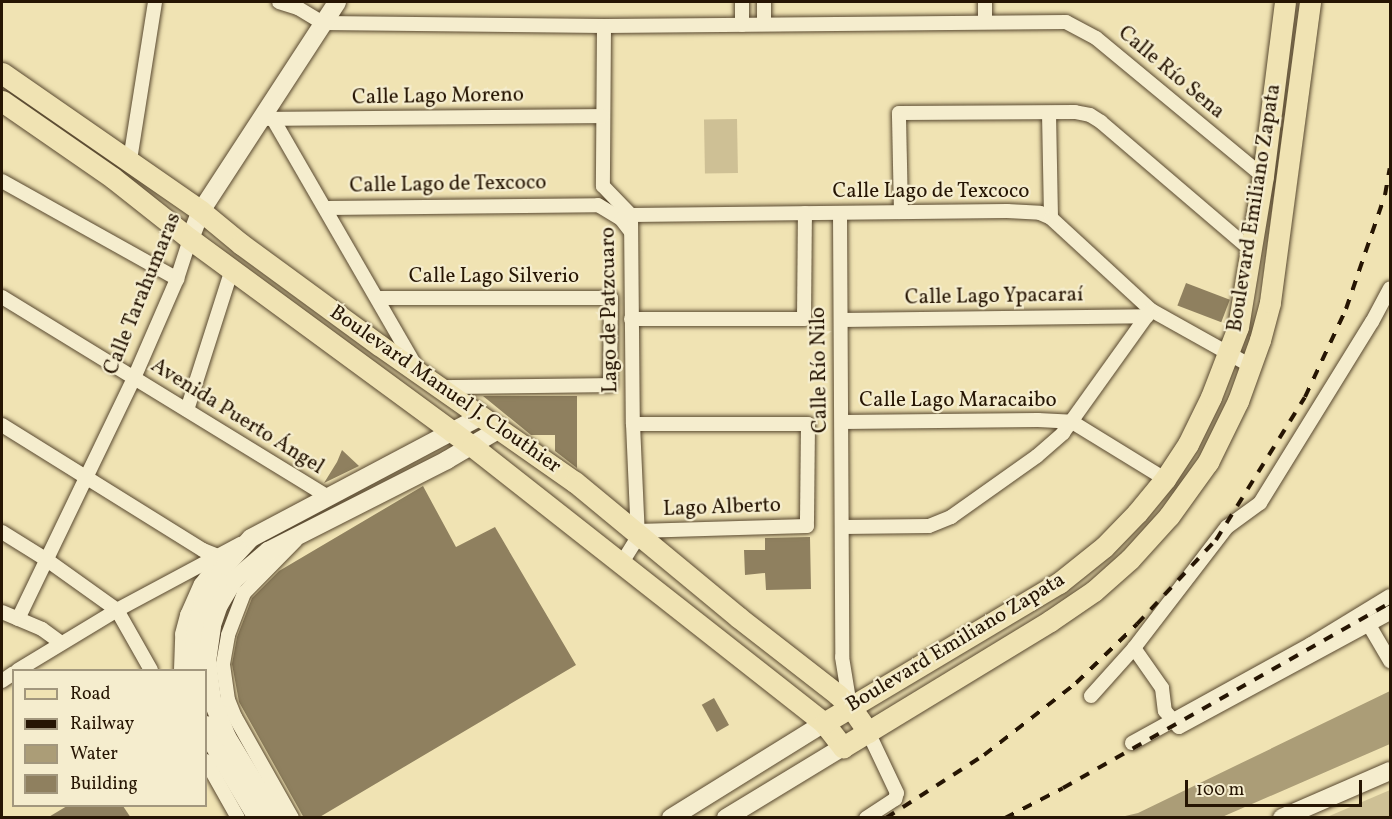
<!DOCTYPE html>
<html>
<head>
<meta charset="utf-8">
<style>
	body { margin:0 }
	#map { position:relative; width:1392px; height:819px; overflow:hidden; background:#f0e3b3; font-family:Vollkorn,serif }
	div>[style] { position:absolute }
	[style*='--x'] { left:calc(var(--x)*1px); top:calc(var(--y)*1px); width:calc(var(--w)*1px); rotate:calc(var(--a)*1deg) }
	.green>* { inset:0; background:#cec095; transform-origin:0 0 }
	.water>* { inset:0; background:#ab9d77 }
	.building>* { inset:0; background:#8f805f; transform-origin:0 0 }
	.roads { filter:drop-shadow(0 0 2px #58482f) drop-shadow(0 0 2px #58482f) }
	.street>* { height:14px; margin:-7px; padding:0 7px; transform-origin:7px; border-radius:7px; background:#f5edce }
	.secondary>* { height:18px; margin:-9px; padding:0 9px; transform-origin:9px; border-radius:9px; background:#f5edce }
	.primary>* { height:21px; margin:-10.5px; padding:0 10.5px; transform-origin:10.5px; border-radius:10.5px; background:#f0e3b3 }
	.rail>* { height:4px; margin-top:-2px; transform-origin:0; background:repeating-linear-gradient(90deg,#261503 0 10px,transparent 0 20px) }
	span { translate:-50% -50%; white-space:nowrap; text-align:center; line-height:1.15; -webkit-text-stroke:4.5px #f5edce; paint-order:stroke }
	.street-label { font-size:21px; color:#261503 }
	.frame { position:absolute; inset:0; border:3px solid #261503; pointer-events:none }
	.legend { position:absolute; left:12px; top:669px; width:195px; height:138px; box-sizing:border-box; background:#f5edce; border:2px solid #a2977d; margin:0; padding:8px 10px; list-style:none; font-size:18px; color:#261503 }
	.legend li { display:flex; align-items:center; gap:12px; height:30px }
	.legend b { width:30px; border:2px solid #a2977d }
	.scale { position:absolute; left:1185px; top:780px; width:177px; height:27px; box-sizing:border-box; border:3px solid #261503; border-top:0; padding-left:8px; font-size:18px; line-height:21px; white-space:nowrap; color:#261503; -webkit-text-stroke:4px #f5edce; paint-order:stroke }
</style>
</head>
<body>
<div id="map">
	<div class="green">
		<i style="left:737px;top:119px;width:54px;height:33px;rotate:89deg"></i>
		<i style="clip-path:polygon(1390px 790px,1390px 817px,1327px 817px)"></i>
	</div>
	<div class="water">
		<i style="clip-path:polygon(1390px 691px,1390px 744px,1222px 817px,1121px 817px,1138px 813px)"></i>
	</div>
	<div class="building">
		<i style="left:1186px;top:283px;width:47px;height:24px;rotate:21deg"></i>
		<i style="clip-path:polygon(483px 396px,577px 396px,577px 468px,555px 451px,555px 435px,531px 435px)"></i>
		<i style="clip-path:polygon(342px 450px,359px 466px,324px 483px,337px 462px)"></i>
		<i style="clip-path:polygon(423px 486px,456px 547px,495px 527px,576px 665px,318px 818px,304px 818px,239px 702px,232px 664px,237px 637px,252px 598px,279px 571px)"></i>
		<i style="clip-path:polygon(810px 537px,811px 589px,766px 590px,765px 573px,745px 575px,744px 550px,765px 550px,765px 538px)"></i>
		<i style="left:714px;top:698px;width:31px;height:14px;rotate:61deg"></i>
		<i style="clip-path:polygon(67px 806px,123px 806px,131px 818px,47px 818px)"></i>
	</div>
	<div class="roads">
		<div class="street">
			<i style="--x:279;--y:2;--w:20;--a:18"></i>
			<i style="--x:298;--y:8;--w:29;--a:31"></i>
			<i style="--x:323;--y:23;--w:281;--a:0.6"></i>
			<i style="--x:604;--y:26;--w:462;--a:-0.5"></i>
			<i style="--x:1066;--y:22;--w:34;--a:28"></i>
			<i style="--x:1096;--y:38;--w:217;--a:39.6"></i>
			<i style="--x:742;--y:2;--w:23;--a:90"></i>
			<i style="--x:764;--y:2;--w:22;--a:90"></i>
			<i style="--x:985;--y:2;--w:19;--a:90"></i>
			<i style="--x:604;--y:26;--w:160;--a:90.4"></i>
			<i style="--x:603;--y:186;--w:40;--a:46"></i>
			<i style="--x:631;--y:215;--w:209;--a:89.5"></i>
			<i style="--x:633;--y:424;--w:113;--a:87.5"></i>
			<i style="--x:638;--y:537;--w:32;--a:122"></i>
			<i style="--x:1049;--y:113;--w:105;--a:88.9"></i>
			<i style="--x:262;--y:119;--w:341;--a:-0.5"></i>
			<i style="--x:273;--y:119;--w:286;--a:60"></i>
			<i style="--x:130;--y:160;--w:160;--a:-81"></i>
			<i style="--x:2;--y:181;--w:201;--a:29.2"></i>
			<i style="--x:327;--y:208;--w:271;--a:-0.6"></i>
			<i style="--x:598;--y:205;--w:27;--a:31"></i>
			<i style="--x:621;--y:219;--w:16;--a:52"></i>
			<i style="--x:901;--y:212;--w:99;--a:-91.2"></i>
			<i style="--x:899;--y:113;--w:176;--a:-0.3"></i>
			<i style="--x:1075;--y:112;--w:15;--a:11"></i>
			<i style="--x:1090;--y:115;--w:13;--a:32"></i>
			<i style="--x:1101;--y:122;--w:197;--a:40.5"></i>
			<i style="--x:840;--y:213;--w:444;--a:89.7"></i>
			<i style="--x:842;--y:657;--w:50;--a:80.7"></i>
			<i style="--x:631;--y:215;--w:376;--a:-0.6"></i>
			<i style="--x:1007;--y:211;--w:33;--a:3"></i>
			<i style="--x:1040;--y:213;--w:12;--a:24"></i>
			<i style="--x:1051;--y:218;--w:136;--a:42.6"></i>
			<i style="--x:1151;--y:310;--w:115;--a:29.2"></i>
			<i style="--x:2;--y:297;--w:382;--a:31.5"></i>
			<i style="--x:378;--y:298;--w:233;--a:0"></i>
			<i style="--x:611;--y:298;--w:87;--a:90.7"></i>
			<i style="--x:610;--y:385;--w:169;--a:179.3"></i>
			<i style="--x:631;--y:319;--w:173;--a:0"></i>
			<i style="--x:804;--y:319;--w:106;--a:-89.5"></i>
			<i style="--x:841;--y:320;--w:306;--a:-0.7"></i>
			<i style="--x:187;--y:410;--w:148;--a:-72.3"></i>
			<i style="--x:842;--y:422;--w:196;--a:-0.6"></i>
			<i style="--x:1038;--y:420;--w:34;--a:3"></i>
			<i style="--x:1072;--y:422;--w:109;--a:31.5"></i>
			<i style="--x:633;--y:424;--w:175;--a:0"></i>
			<i style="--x:808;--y:424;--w:102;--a:90.6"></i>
			<i style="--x:807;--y:526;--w:170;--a:178.3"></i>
			<i style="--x:2;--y:425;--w:237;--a:31.9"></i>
			<i style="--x:203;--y:550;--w:16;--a:22"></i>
			<i style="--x:843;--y:527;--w:86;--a:-0.7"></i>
			<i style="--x:929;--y:526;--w:24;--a:-22"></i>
			<i style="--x:951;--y:517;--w:105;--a:-35.3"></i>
			<i style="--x:1037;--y:456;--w:35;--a:-41"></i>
			<i style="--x:1063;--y:433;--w:151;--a:-54.4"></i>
			<i style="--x:2;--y:532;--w:53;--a:31.9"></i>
			<i style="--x:47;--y:560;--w:86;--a:35.5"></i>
			<i style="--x:117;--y:610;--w:69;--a:60.5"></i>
			<i style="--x:2;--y:612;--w:43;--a:23"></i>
			<i style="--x:42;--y:629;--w:24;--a:36"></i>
			<i style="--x:18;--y:619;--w:267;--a:-64.3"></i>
			<i style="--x:134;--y:378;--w:108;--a:-66.5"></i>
			<i style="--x:177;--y:279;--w:42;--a:-72"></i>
			<i style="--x:1369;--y:625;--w:42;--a:59.7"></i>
			<i style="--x:1134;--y:648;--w:49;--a:55"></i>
			<i style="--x:1162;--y:688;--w:23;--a:83"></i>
			<i style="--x:1165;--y:711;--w:21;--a:49"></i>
			<i style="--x:1179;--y:727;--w:240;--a:-28.4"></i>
			<i style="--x:18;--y:670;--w:116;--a:-31.2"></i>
			<i style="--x:117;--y:610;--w:140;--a:-28.2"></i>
			<i style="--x:181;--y:670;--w:36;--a:-88"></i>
			<i style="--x:182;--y:634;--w:20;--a:-75"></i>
			<i style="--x:187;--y:615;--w:34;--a:-66"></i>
			<i style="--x:201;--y:584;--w:29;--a:-52"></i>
			<i style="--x:219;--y:561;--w:5;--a:-101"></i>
			<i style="--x:2;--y:681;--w:14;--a:-34"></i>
			<i style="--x:1091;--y:696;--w:64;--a:-48.1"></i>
			<i style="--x:1134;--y:648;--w:153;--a:-52.5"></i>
			<i style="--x:1227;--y:527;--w:41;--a:-36"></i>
			<i style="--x:1260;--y:503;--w:213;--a:-58.3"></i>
			<i style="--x:1372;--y:322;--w:38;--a:-62"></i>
			<i style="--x:1132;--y:743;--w:205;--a:-28.9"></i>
			<i style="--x:1311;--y:644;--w:92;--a:-31.3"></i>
			<i style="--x:206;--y:761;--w:65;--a:60.7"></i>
			<i style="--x:292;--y:818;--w:116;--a:-119.4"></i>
			<i style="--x:235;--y:717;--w:18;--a:-112"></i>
			<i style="--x:228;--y:700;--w:36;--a:-98"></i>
			<i style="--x:223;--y:664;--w:29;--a:-80"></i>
			<i style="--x:228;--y:635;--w:45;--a:-69.1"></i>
			<i style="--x:244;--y:593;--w:74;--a:-45.5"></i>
			<i style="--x:866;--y:818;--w:35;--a:-33"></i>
			<i style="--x:895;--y:799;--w:6;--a:-72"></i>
			<i style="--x:897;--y:793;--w:68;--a:-115.4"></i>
		</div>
		<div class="secondary">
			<i style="--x:190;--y:239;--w:30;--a:-69"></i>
			<i style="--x:201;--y:211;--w:249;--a:-56.9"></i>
			<i style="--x:192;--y:670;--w:35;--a:-85"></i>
			<i style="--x:195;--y:635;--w:32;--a:-76"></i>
			<i style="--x:203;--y:604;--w:44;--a:-59.9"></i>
			<i style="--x:225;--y:566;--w:38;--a:-47"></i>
			<i style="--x:251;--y:538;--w:260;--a:-27.9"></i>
			<i style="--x:206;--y:725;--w:20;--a:70"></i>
			<i style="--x:213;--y:744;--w:86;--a:59.3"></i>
			<i style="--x:276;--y:818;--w:95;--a:-121.2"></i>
			<i style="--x:227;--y:737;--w:40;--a:-112"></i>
			<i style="--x:212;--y:700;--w:38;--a:-97"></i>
			<i style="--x:207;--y:662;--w:37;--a:-82"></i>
			<i style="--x:212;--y:625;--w:21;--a:-71"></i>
			<i style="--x:219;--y:605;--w:29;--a:-59"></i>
			<i style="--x:234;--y:580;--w:45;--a:-40.5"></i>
			<i style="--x:268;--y:551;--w:201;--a:-26.9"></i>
			<i style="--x:447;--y:460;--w:59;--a:-30.5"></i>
			<i style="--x:671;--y:818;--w:180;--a:-31.8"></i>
			<i style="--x:726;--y:818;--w:137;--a:-31.3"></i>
			<i style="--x:1282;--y:818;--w:118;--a:-23.5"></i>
		</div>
		<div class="primary">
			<i style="--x:2;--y:73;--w:242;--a:34.7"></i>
			<i style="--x:201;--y:211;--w:52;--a:39.5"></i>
			<i style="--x:241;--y:244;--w:171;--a:36.2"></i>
			<i style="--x:379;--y:345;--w:239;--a:35"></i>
			<i style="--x:575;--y:482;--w:212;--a:39.6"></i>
			<i style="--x:738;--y:617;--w:125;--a:37.9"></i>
			<i style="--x:837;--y:694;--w:18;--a:43"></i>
			<i style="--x:850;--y:706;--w:32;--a:55"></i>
			<i style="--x:2;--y:101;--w:135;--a:34.7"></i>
			<i style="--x:113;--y:178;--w:98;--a:38.4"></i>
			<i style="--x:190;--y:239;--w:350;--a:36.3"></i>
			<i style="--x:472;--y:446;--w:448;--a:38.2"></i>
			<i style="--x:824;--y:723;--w:31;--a:52"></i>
			<i style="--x:843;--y:747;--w:242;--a:-31.3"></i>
			<i style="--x:1050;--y:621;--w:53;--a:-34.3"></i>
			<i style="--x:1094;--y:591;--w:48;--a:-41.6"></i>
			<i style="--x:1130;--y:559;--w:58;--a:-47.8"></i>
			<i style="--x:1169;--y:516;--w:67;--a:-54.2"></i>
			<i style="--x:1208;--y:462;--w:68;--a:-63.8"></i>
			<i style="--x:1238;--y:401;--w:65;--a:-70.2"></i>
			<i style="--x:1260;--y:340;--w:39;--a:-75"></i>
			<i style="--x:1270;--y:302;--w:303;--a:-82.4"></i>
			<i style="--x:824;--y:723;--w:274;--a:-30.8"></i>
			<i style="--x:1059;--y:583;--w:58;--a:-38.7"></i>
			<i style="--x:1104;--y:547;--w:47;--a:-45.9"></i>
			<i style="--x:1137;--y:513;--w:44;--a:-50.5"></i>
			<i style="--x:1165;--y:479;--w:42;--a:-56.7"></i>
			<i style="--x:1188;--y:444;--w:52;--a:-63.9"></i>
			<i style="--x:1211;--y:397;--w:75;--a:-68.9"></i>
			<i style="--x:1238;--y:327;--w:153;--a:-80.6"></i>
			<i style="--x:1263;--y:176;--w:175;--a:-82.8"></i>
		</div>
	</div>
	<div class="rail">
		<i style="--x:886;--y:818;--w:117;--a:-32.7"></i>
		<i style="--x:984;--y:755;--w:117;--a:-38"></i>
		<i style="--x:1076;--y:683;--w:85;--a:-44"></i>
		<i style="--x:1137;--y:624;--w:115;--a:-46.8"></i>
		<i style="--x:1216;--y:540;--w:168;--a:-58.1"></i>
		<i style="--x:1305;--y:397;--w:97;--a:-65"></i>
		<i style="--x:1346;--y:309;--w:120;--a:-71.1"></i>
		<i style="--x:1385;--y:195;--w:27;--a:-80"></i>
		<i style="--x:1005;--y:818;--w:65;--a:-27.3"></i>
		<i style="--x:1063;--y:788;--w:376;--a:-29.5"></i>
	</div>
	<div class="street-label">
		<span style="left:1171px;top:73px;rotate:40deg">Calle Río Sena</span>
		<span style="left:438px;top:97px;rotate:-1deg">Calle Lago Moreno</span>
		<span style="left:448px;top:185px;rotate:-1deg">Calle Lago de Texcoco</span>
		<span style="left:931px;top:192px">Calle Lago de Texcoco</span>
		<span style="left:1255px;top:208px;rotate:-81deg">Boulevard Emiliano Zapata</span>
		<span style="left:494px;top:277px">Calle Lago Silverio</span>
		<span style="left:143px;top:294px;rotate:-68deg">Calle Tarahumaras</span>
		<span style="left:994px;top:297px;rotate:-1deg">Calle Lago Ypacaraí</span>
		<span style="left:610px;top:310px;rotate:-91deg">Lago de Patzcuaro</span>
		<span style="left:820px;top:370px;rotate:-91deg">Calle Río Nilo</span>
		<span style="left:445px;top:390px;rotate:35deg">Boulevard Manuel J. Clouthier</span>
		<span style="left:958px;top:401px">Calle Lago Maracaibo</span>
		<span style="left:237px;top:417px;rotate:32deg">Avenida Puerto Ángel</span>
		<span style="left:722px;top:508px;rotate:-2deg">Lago Alberto</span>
		<span style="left:956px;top:643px;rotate:-31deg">Boulevard Emiliano Zapata</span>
	</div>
	<div class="frame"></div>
	<ul class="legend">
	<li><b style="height:8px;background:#f0e3b3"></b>Road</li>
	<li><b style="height:8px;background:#261503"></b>Railway</li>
	<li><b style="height:16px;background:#ab9d77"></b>Water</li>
	<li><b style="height:16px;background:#8f805f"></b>Building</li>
	</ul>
	<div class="scale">100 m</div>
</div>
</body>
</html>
